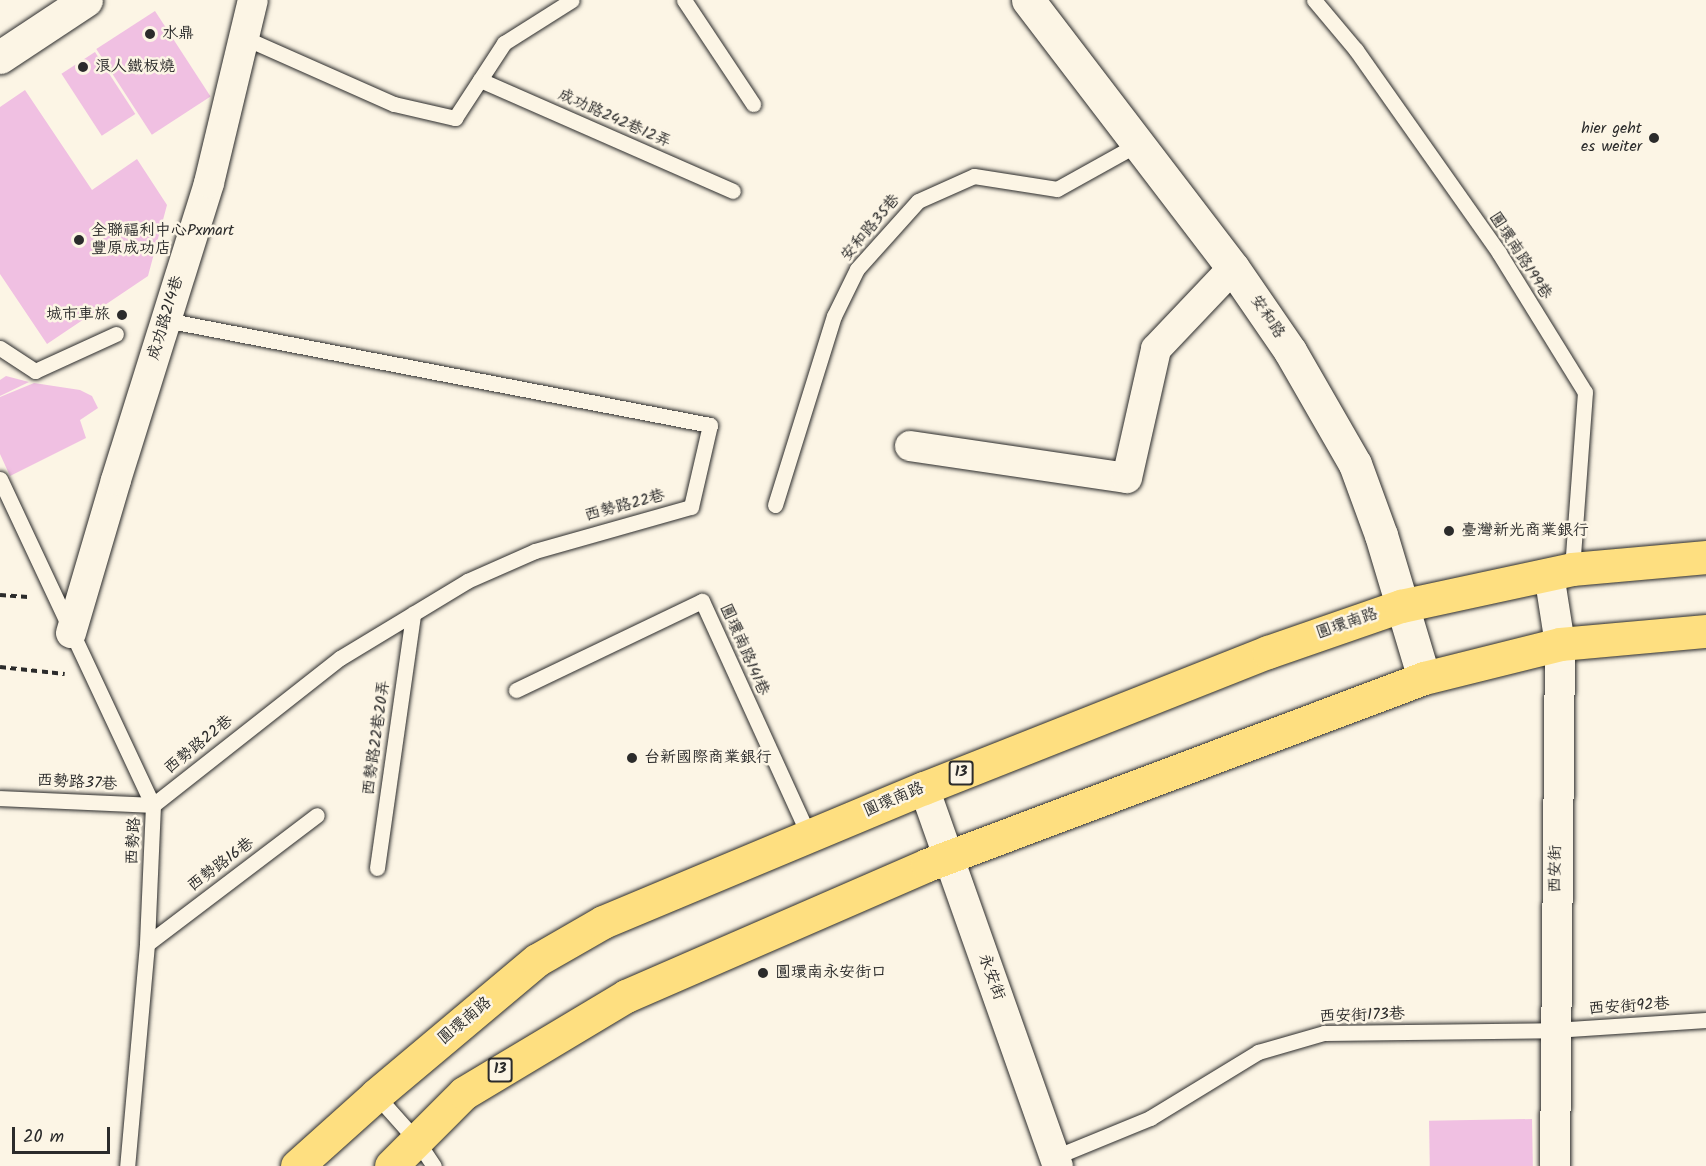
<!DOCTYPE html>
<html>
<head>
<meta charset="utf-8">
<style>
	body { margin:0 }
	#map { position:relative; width:1706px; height:1166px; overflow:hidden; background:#fcf5e5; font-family:Kalam,"LXGW WenKai TC",sans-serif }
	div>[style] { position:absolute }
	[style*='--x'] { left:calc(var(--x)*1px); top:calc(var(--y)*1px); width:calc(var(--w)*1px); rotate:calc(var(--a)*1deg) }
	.building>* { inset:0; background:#f0c0e2; transform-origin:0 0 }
	.path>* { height:4px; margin-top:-2px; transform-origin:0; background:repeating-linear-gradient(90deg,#2b2b2b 0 6px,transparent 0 10.5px) }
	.roads { filter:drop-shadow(0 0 2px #2b2b2b) drop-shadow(0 0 2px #2b2b2b) }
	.lane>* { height:15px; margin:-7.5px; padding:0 7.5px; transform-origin:7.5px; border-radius:7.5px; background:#fcf5e5 }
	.street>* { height:30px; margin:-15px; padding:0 15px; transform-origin:15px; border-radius:15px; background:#fcf5e5 }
	.secondary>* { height:33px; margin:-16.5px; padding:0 16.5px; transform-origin:16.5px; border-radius:16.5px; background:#fcf5e5 }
	.primary>* { height:33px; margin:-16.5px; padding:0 16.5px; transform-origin:16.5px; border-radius:16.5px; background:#fedf80 }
	.dots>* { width:16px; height:16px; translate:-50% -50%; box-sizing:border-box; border:3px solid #fcf5e5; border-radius:50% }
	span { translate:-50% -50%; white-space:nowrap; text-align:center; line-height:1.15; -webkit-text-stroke:5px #fcf5e5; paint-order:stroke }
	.shield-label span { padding:2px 4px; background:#fcf5e5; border:2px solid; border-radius:4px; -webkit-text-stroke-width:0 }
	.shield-label { font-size:15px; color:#2b2b2b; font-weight:700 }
	.poi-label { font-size:16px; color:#2b2b2b }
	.left { translate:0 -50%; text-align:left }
	.right { translate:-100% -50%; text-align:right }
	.street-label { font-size:16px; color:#2b2b2b }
	.scale { position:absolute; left:12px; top:1127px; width:98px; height:27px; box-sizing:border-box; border:3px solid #2b2b2b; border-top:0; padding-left:8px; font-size:18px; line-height:21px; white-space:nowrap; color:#2b2b2b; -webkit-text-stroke:4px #fcf5e5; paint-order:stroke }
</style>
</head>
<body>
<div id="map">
	<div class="building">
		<i style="left:155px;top:11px;width:102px;height:70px;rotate:57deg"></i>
		<i style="left:95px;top:52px;width:74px;height:40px;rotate:57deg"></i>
		<i style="clip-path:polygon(25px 90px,92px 190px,137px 159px,167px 205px,148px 276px,47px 344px,0 274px,0 107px)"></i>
		<i style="clip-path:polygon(6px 376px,29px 382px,0 396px,0 380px)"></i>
		<i style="clip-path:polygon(34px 383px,80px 390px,92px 396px,98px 408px,80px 420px,86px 438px,10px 476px,0 454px,0 397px)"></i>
		<i style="left:1532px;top:1119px;width:47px;height:103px;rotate:89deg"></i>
	</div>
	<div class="path">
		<i style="--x:0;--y:595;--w:28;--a:4"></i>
		<i style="--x:0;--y:667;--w:65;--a:6.1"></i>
	</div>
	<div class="roads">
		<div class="lane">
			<i style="--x:684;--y:0;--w:125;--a:56.4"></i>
			<i style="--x:1314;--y:0;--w:65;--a:50"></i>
			<i style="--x:1356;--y:50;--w:248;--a:54.8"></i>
			<i style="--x:1499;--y:253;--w:163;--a:58.3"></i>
			<i style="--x:1585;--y:392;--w:177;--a:94.2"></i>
			<i style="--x:245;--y:38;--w:163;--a:23.9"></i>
			<i style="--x:394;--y:104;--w:63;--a:12.9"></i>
			<i style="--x:455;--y:118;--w:90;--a:-56.8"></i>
			<i style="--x:504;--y:43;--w:80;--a:-32.3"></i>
			<i style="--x:480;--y:80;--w:276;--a:23.7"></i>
			<i style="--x:0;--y:348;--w:42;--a:33.3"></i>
			<i style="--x:35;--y:371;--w:89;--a:-24.6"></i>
			<i style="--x:0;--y:479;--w:360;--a:64.9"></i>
			<i style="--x:153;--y:805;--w:139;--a:92.5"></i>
			<i style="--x:147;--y:944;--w:223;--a:95.1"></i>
			<i style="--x:775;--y:505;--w:198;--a:-72.7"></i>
			<i style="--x:834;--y:316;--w:52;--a:-63.9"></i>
			<i style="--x:857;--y:269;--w:91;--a:-48.1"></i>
			<i style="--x:918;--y:201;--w:61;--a:-24.1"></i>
			<i style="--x:974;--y:176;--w:84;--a:8.9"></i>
			<i style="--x:1057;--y:189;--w:93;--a:-29.1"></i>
			<i style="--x:516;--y:690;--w:206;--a:-25.6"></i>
			<i style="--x:702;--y:601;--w:258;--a:65.5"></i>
			<i style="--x:0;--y:798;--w:153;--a:2.6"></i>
			<i style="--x:153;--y:805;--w:238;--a:-38.2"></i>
			<i style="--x:340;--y:658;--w:149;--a:-31.2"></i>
			<i style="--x:467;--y:581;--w:74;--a:-23.8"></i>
			<i style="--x:535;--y:551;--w:162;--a:-15.8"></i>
			<i style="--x:691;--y:507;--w:84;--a:-77"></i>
			<i style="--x:710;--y:425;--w:555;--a:-169.09"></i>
			<i style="--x:377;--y:868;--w:257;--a:-81.9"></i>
			<i style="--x:147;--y:944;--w:213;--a:-37.2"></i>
			<i style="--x:376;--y:1095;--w:62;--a:48.3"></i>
			<i style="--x:417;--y:1141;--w:30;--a:56"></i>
			<i style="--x:1055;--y:1157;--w:103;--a:-22.3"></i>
			<i style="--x:1150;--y:1118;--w:127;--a:-31.4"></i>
			<i style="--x:1258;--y:1052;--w:69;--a:-16.1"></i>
			<i style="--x:1324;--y:1033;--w:230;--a:-0.7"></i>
			<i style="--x:1554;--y:1030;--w:152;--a:-3.8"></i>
		</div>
		<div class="street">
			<i style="--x:910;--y:446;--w:219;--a:8.4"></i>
			<i style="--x:1127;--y:478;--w:132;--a:-77.3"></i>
			<i style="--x:1156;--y:349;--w:112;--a:-46.5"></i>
			<i style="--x:1549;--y:574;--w:71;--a:81.1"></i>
			<i style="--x:1560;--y:644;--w:522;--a:90.55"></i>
			<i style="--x:71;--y:633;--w:159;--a:-73.6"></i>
			<i style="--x:116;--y:480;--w:311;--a:-72.6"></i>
			<i style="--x:209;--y:183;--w:188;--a:-76.5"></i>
			<i style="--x:924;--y:788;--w:401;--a:70.5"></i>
		</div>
		<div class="secondary">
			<i style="--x:1028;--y:0;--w:337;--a:52.6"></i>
			<i style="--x:1233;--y:268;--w:101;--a:55.5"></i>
			<i style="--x:1290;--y:351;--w:130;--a:60.1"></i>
			<i style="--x:1355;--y:464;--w:76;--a:69.9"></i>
			<i style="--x:1381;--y:535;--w:149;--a:73.3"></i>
			<i style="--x:0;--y:57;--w:103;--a:-33.5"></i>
		</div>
		<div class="primary">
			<i style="--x:297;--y:1166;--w:106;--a:-41.9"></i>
			<i style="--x:376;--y:1095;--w:210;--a:-40"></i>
			<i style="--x:537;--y:960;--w:76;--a:-29.9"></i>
			<i style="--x:603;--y:922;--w:348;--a:-22.7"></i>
			<i style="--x:924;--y:788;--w:370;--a:-21.6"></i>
			<i style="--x:1268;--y:652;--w:141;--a:-19.1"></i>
			<i style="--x:1401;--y:606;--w:175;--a:-12.2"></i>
			<i style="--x:1572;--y:569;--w:135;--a:-5.1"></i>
			<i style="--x:391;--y:1166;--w:103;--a:-45"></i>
			<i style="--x:464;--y:1093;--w:189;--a:-30.9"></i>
			<i style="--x:626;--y:996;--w:328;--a:-23.5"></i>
			<i style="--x:927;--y:865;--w:531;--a:-20.62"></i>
			<i style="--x:1424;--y:678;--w:140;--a:-14"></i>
			<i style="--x:1560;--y:644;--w:147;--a:-5.1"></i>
		</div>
	</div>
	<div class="dots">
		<i style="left:150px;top:34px;background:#2b2b2b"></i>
		<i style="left:83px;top:67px;background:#2b2b2b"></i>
		<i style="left:1654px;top:138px;background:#2b2b2b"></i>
		<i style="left:79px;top:240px;background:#2b2b2b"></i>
		<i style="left:122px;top:315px;background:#2b2b2b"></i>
		<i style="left:1449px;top:531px;background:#2b2b2b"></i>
		<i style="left:632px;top:758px;background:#2b2b2b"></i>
		<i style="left:763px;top:973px;background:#2b2b2b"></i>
	</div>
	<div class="shield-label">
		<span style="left:961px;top:773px">13</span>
		<span style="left:500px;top:1070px">13</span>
	</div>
	<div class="poi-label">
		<span class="left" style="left:162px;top:34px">水鼎</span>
		<span class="left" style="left:95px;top:67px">浪人鐵板燒</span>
		<span class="right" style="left:1642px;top:138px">hier geht<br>es weiter</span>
		<span class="left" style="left:91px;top:240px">全聯福利中心Pxmart<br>豐原成功店</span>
		<span class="right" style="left:110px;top:315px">城市車旅</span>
		<span class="left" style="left:1461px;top:531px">臺灣新光商業銀行</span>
		<span class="left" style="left:644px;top:758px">台新國際商業銀行</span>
		<span class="left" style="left:775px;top:973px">圓環南永安街口</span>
	</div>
	<div class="street-label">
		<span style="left:614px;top:119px;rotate:24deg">成功路242巷12弄</span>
		<span style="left:871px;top:228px;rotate:-50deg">安和路35巷</span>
		<span style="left:1520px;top:256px;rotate:57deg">圓環南路199巷</span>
		<span style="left:1267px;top:317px;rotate:56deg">安和路</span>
		<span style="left:166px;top:318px;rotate:-73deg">成功路214巷</span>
		<span style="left:625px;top:506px;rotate:-15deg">西勢路22巷</span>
		<span style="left:1347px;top:624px;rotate:-19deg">圓環南路</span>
		<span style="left:744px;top:650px;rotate:66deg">圓環南路141巷</span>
		<span style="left:377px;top:738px;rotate:-82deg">西勢路22巷20弄</span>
		<span style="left:199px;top:745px;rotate:-39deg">西勢路22巷</span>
		<span style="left:77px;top:783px;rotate:3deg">西勢路37巷</span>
		<span style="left:894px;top:800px;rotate:-23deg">圓環南路</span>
		<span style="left:134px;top:841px;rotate:-87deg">西勢路</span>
		<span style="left:221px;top:865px;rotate:-37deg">西勢路16巷</span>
		<span style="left:1556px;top:869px;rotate:-89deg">西安街</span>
		<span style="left:991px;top:977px;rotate:70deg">永安街</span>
		<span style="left:1629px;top:1007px;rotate:-4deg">西安街92巷</span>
		<span style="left:1362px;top:1016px;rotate:-2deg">西安街173巷</span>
		<span style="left:465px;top:1021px;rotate:-40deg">圓環南路</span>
	</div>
	<div class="scale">20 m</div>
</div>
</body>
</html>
